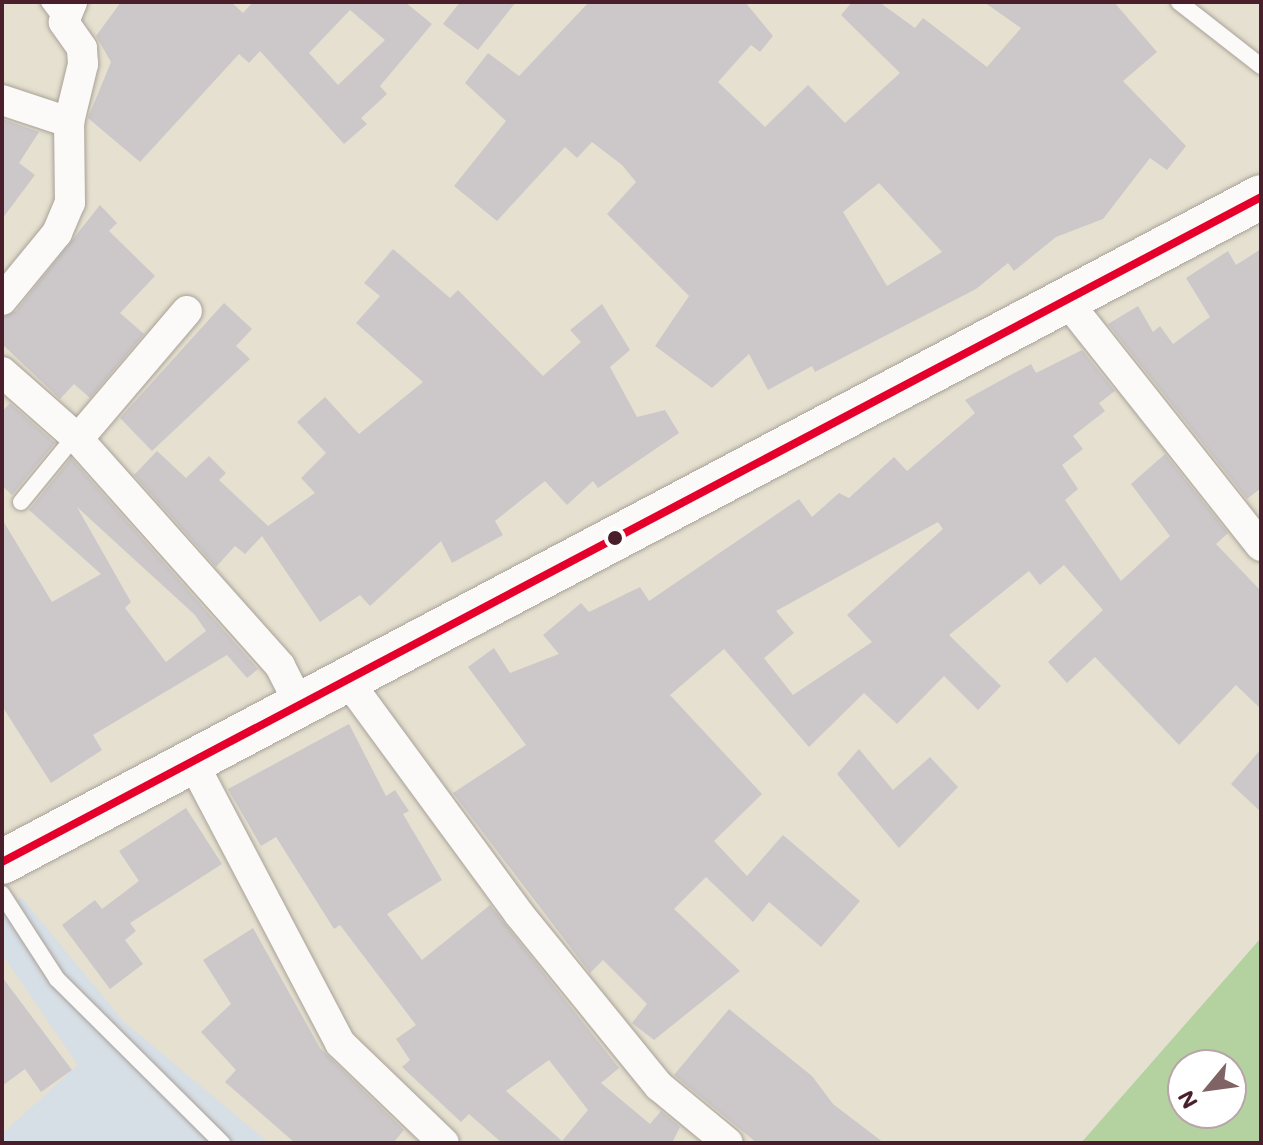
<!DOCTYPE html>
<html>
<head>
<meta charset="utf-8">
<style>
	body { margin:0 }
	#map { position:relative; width:1263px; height:1145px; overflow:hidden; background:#e5e0cf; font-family:Mali,sans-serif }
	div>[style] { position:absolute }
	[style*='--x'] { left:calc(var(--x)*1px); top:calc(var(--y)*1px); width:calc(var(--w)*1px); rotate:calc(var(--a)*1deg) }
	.built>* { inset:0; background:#d6dee6 }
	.green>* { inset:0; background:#b4d1a0 }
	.building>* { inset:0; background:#ccc8ca }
	.roads { filter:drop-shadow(0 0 2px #a9a199) drop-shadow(0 0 2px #a9a199) }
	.lane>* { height:16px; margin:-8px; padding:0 8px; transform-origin:8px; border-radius:8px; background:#fbfaf8 }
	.street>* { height:30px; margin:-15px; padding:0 15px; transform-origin:15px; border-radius:15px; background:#fbfaf8 }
	.primary>* { height:44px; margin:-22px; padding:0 22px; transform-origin:22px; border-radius:22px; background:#fbfaf8 }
	.bus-1>* { height:8px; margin:-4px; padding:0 4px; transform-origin:4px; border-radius:4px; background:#e4002b }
	.dots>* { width:22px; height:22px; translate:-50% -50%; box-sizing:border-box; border:4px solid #fff; border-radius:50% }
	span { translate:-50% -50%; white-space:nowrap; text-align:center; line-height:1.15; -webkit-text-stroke:6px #fff; paint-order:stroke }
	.frame { position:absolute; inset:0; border:4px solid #4a1f2b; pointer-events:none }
	.north { position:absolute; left:1167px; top:1049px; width:80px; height:80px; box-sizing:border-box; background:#fff; border:2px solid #b7a5aa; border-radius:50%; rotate:241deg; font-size:22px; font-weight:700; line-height:32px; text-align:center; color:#4a1f2b }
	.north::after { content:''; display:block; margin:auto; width:28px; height:36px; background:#806364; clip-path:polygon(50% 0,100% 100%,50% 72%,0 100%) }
</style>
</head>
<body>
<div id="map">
	<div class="built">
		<i style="clip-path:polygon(21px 897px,124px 1022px,269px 1143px,2px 1143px,2px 1134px,78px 1065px,2px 954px,2px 908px)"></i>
	</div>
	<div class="green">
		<i style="clip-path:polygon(evenodd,1261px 938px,1261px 1143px,1081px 1143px,1261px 938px,1183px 1065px,1231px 1065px,1231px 1113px,1183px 1113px,1183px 1065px)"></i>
	</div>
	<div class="building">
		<i style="clip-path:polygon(evenodd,121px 2px,231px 2px,243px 13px,253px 2px,405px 2px,432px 24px,380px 86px,387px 94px,361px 118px,367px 124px,344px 144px,260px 51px,249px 63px,239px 54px,140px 162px,88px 118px,111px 62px,96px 36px,121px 2px,350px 10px,385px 40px,338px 85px,309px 53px,350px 10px)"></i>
		<i style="clip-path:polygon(460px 2px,516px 2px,478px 50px,443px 24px)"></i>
		<i style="clip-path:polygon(evenodd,589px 2px,745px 2px,773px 36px,760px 52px,751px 45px,718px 82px,765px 127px,808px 85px,845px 123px,900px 73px,841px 15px,852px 2px,879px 2px,915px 28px,923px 18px,987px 67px,1021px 28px,984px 2px,1114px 2px,1157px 52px,1123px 81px,1186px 146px,1167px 170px,1150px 158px,1103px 219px,1056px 237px,1014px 271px,1008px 263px,976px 289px,815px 372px,812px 366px,768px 390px,749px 354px,712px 388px,655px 346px,689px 296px,607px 214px,636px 182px,622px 165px,592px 142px,577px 158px,565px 147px,497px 221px,454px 186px,506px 121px,465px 83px,488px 53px,519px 76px,589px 2px,879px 183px,942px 252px,887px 286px,843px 212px,879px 183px)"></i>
		<i style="clip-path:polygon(2px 119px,39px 132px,19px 163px,35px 175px,2px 219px)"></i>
		<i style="clip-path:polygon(100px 205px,117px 223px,109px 231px,155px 276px,120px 313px,144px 334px,90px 398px,74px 384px,60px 399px,2px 344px,2px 318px,16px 311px)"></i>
		<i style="clip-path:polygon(393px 249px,450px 298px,458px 290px,543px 376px,581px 342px,570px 330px,602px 304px,630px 350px,610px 367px,637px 417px,665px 410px,679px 433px,598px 488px,593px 481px,567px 505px,545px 481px,495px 521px,503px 535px,452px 563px,441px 541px,370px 606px,360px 595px,320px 622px,262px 536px,245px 554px,235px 546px,216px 567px,134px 475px,157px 451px,186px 478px,209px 456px,226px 473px,219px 480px,268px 526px,315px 493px,301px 478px,326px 453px,297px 422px,325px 397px,359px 434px,423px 382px,356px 323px,380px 296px,364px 283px)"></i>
		<i style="clip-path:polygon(1261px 249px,1261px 488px,1247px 499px,1108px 324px,1138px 306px,1153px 332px,1160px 326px,1173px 344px,1210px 317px,1186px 278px,1228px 251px,1236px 265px)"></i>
		<i style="clip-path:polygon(224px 303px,252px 329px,236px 346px,250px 359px,152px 451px,120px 418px)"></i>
		<i style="clip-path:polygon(evenodd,1082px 350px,1115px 391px,1099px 403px,1105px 411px,1073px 436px,1083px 449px,1062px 465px,1078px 489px,1065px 500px,1121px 581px,1170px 536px,1131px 484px,1165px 454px,1228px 533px,1216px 544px,1261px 591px,1261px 709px,1236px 685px,1179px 745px,1095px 657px,1067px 683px,1048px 662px,1103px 610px,1064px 565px,1040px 585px,1029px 571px,949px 635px,1001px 686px,978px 710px,944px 676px,897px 724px,864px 693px,809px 747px,724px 649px,670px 695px,762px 794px,714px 841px,747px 876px,783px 835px,860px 901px,821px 947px,769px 902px,753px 922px,706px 877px,674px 909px,740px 971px,654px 1040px,632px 1023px,647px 1004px,603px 960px,590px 973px,453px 793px,526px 745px,468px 667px,494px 648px,510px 673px,559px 654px,543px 635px,581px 603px,589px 612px,640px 587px,649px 601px,799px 499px,812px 517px,839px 493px,849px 498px,894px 457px,907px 471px,975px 413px,965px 400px,1031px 364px,1036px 373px,1082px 350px,938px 522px,943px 529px,847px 615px,872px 642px,793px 695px,764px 658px,794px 633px,776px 611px,938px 522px)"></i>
		<i style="clip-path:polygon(10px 403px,55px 443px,12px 495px,2px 486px,2px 412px)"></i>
		<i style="clip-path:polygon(evenodd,71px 458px,258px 669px,247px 678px,227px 655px,93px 735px,102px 750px,51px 783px,2px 706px,2px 519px,52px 602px,101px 574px,29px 510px,71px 458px,77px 507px,195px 615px,206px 631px,166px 662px,125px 608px,131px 602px,77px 507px)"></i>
		<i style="clip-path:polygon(evenodd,349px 724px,386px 796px,395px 790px,409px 811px,403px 814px,442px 880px,387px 914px,422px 960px,490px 905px,619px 1068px,601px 1083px,650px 1124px,661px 1111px,680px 1127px,672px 1143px,502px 1143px,469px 1114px,461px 1122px,402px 1067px,410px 1060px,396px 1039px,416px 1025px,340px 925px,334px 929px,276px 837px,261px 846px,228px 789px,349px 724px,549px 1060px,588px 1110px,562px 1141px,506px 1091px,549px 1060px)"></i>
		<i style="clip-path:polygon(859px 749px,893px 790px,930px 757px,958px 787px,899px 848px,837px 774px)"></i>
		<i style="clip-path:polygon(1261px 749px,1261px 812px,1231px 784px)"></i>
		<i style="clip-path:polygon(186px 808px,222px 864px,130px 923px,136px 931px,125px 940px,143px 964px,110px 989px,62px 925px,95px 900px,102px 909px,139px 881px,119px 851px)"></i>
		<i style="clip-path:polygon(253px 928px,320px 1048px,404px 1130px,393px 1143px,295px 1143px,225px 1082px,236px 1070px,201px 1032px,231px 1004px,203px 960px)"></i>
		<i style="clip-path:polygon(2px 977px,72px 1070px,41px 1092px,25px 1069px,2px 1086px)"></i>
		<i style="clip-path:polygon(729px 1009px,812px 1076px,833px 1104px,884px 1143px,757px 1143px,674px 1075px)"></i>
	</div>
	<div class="roads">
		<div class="lane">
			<i style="--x:49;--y:2;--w:25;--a:53"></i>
			<i style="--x:1179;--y:2;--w:104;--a:38"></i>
			<i style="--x:21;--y:502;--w:85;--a:-50.7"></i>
			<i style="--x:2;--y:894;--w:101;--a:57.1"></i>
			<i style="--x:57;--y:979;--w:233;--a:44.8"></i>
		</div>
		<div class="street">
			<i style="--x:2;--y:100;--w:71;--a:18.2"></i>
			<i style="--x:2;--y:300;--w:87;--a:-50.6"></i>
			<i style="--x:57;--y:233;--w:33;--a:-67"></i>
			<i style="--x:70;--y:203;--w:81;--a:-90.7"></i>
			<i style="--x:69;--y:122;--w:60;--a:-76.4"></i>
			<i style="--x:83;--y:64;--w:16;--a:-94"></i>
			<i style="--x:82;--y:48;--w:32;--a:-125"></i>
			<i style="--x:64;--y:22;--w:22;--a:-68"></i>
			<i style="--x:1066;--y:300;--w:314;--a:51.6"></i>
			<i style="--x:2;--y:372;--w:101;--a:41.4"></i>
			<i style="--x:78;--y:439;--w:304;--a:48.3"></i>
			<i style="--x:280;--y:666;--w:39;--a:63"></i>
			<i style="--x:78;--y:439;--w:168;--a:-49.6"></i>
			<i style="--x:345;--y:677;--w:294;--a:53.7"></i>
			<i style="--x:519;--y:914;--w:222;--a:50.9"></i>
			<i style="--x:659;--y:1086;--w:89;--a:39.6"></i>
			<i style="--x:191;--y:759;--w:321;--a:62.3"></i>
			<i style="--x:340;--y:1043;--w:144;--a:43.9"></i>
		</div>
		<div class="primary">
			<i style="--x:2;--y:862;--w:1424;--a:-27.84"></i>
		</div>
	</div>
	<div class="bus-1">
		<i style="--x:2;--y:862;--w:1424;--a:-27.84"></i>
	</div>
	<div class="dots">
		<i style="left:615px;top:538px;background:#4a1f2b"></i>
	</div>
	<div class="frame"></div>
	<div class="north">N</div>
</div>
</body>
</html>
